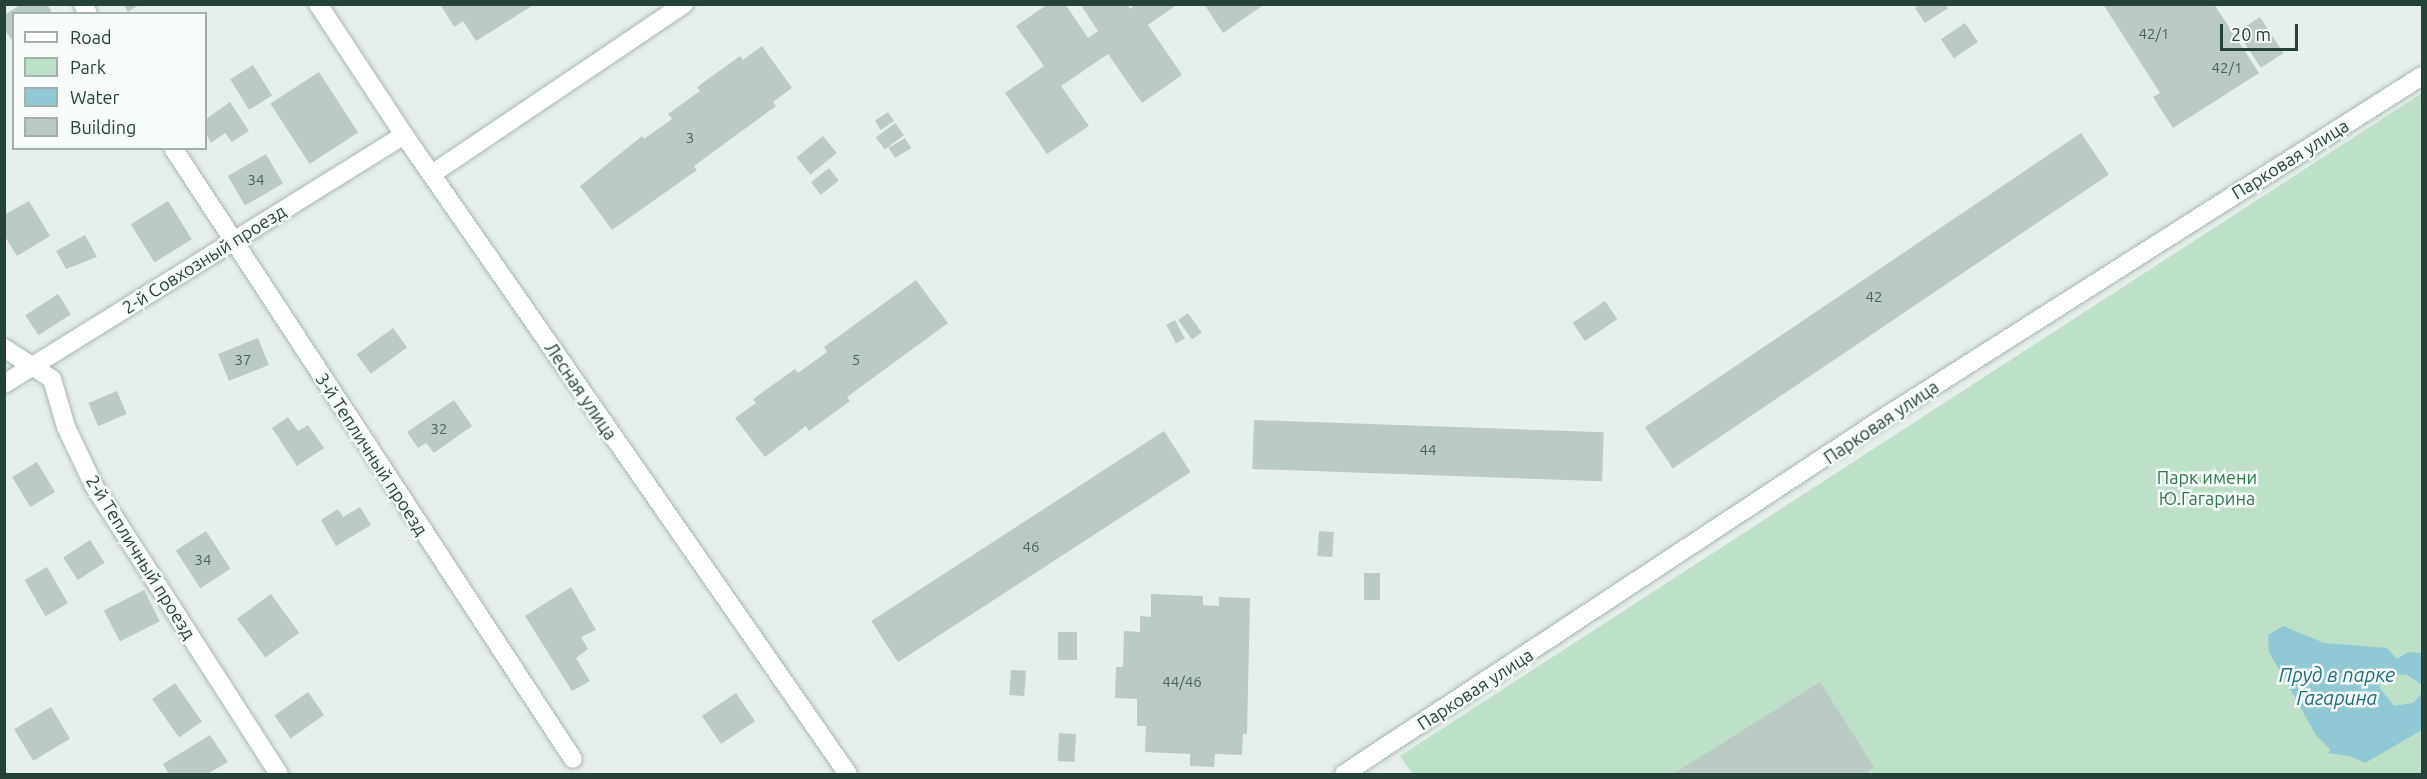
<!DOCTYPE html>
<html>
<head>
<meta charset="utf-8">
<style>
	body { margin:0 }
	#map { position:relative; width:2427px; height:779px; overflow:hidden; background:#e6efeb; font-family:Ubuntu,sans-serif }
	div>[style] { position:absolute }
	[style*='--x'] { left:calc(var(--x)*1px); top:calc(var(--y)*1px); width:calc(var(--w)*1px); rotate:calc(var(--a)*1deg) }
	.green>* { inset:0; background:#bfe0c8 }
	.water>* { inset:0; background:#8ec9d4 }
	.building>* { inset:0; background:#bbcac4; transform-origin:0 0 }
	.roads { filter:drop-shadow(0 0 2px #a8b8b2) drop-shadow(0 0 2px #a8b8b2) }
	.street>* { height:18px; margin:-9px; padding:0 9px; transform-origin:9px; border-radius:9px; background:#fff }
	.secondary>* { height:18px; margin:-9px; padding:0 9px; transform-origin:9px; border-radius:9px; background:#fff }
	span { translate:-50% -50%; white-space:nowrap; text-align:center; line-height:1.15; -webkit-text-stroke:5px #f7fbf9; paint-order:stroke }
	.number-label { font-size:15px; color:#4a645c }
	.number-label span { -webkit-text-stroke-width:0 }
	.street-label { font-size:18px; color:#24423a }
	.park-label { font-size:18px; color:#2d7a4b }
	.water-label { font-size:20px; color:#1c6f80; font-style:italic }
	.frame { position:absolute; inset:0; border:6px solid #24423a; pointer-events:none }
	.legend { position:absolute; left:12px; top:12px; width:195px; height:138px; box-sizing:border-box; background:#f7fbf9; border:2px solid #a3b1ad; margin:0; padding:8px 10px; list-style:none; font-size:18px; color:#24423a }
	.legend li { display:flex; align-items:center; gap:12px; height:30px }
	.legend b { width:30px; border:2px solid #a3b1ad }
	.scale { position:absolute; left:2220px; top:24px; width:78px; height:27px; box-sizing:border-box; border:3px solid #24423a; border-top:0; padding-left:8px; font-size:18px; line-height:21px; white-space:nowrap; color:#24423a; -webkit-text-stroke:4px #f7fbf9; paint-order:stroke }
</style>
</head>
<body>
<div id="map">
	<div class="green">
		<i style="clip-path:polygon(2422px 93px,2422px 774px,1413px 774px,1400px 756px)"></i>
	</div>
	<div class="water">
		<i style="clip-path:polygon(2283px 626px,2324px 643px,2387px 648px,2397px 659px,2408px 652px,2422px 653px,2422px 685px,2407px 675px,2395px 674px,2388px 674px,2379px 687px,2394px 706px,2413px 703px,2422px 693px,2422px 730px,2365px 763px,2350px 756px,2328px 753px,2330px 749px,2316px 735px,2269px 652px,2268px 635px)"></i>
	</div>
	<div class="building">
		<i style="clip-path:polygon(22px 4px,47px 4px,53px 14px,14px 14px,14px 43px,4px 29px,4px 15px)"></i>
		<i style="clip-path:polygon(123px 4px,140px 4px,128px 12px)"></i>
		<i style="clip-path:polygon(440px 4px,535px 4px,476px 41px,463px 21px,454px 27px)"></i>
		<i style="clip-path:polygon(1048px 4px,1065px 4px,1088px 38px,1098px 31px,1082px 7px,1085px 4px,1127px 4px,1130px 9px,1136px 4px,1178px 4px,1148px 25px,1182px 75px,1142px 103px,1108px 54px,1061px 86px,1089px 126px,1047px 154px,1005px 93px,1044px 66px,1016px 26px)"></i>
		<i style="clip-path:polygon(1204px 4px,1265px 4px,1223px 33px)"></i>
		<i style="clip-path:polygon(1920px 4px,1945px 4px,1948px 8px,1925px 23px,1915px 8px)"></i>
		<i style="clip-path:polygon(2103px 4px,2214px 4px,2259px 73px,2173px 128px,2153px 97px,2160px 93px)"></i>
		<i style="left:2260px;top:17px;width:43px;height:27px;rotate:57deg"></i>
		<i style="left:1965px;top:23px;width:23px;height:29px;rotate:56deg"></i>
		<i style="clip-path:polygon(762px 46px,792px 88px,773px 102px,776px 106px,694px 166px,697px 170px,612px 230px,580px 186px,642px 136px,644px 139px,672px 119px,668px 114px,700px 91px,697px 87px,740px 56px,743px 60px)"></i>
		<i style="left:253px;top:65px;width:36px;height:27px;rotate:58deg"></i>
		<i style="left:319px;top:72px;width:72px;height:58px;rotate:57deg"></i>
		<i style="clip-path:polygon(230px 102px,249px 131px,232px 142px,225px 133px,211px 143px,206px 134px,206px 119px)"></i>
		<i style="left:888px;top:112px;width:11px;height:16px;rotate:56deg"></i>
		<i style="left:895px;top:123px;width:15px;height:24px;rotate:53deg"></i>
		<i style="left:2081px;top:133px;width:50px;height:526px;rotate:56deg"></i>
		<i style="left:823px;top:136px;width:22px;height:34px;rotate:51deg"></i>
		<i style="left:905px;top:138px;width:12px;height:19px;rotate:59deg"></i>
		<i style="left:266px;top:154px;width:34px;height:44px;rotate:60deg"></i>
		<i style="left:829px;top:168px;width:16px;height:23px;rotate:52deg"></i>
		<i style="clip-path:polygon(29px 201px,50px 236px,17px 256px,4px 235px,4px 215px)"></i>
		<i style="left:168px;top:201px;width:45px;height:44px;rotate:58deg"></i>
		<i style="clip-path:polygon(85px 235px,97px 257px,66px 269px,56px 251px)"></i>
		<i style="clip-path:polygon(916px 280px,948px 323px,847px 397px,850px 401px,809px 431px,806px 426px,765px 457px,735px 418px,756px 403px,753px 399px,795px 369px,798px 373px,827px 352px,824px 347px)"></i>
		<i style="left:58px;top:294px;width:24px;height:39px;rotate:57deg"></i>
		<i style="left:1605px;top:301px;width:22px;height:39px;rotate:56deg"></i>
		<i style="left:1188px;top:313px;width:24px;height:12px;rotate:55deg"></i>
		<i style="left:1175px;top:320px;width:21px;height:10px;rotate:62deg"></i>
		<i style="left:393px;top:328px;width:24px;height:45px;rotate:54deg"></i>
		<i style="left:258px;top:338px;width:29px;height:43px;rotate:68deg"></i>
		<i style="left:117px;top:391px;width:25px;height:31px;rotate:67deg"></i>
		<i style="clip-path:polygon(454px 400px,472px 426px,434px 453px,426px 443px,418px 448px,407px 432px)"></i>
		<i style="clip-path:polygon(288px 417px,298px 431px,308px 425px,324px 448px,297px 466px,272px 428px)"></i>
		<i style="left:1254px;top:420px;width:350px;height:49px;rotate:2deg"></i>
		<i style="left:1164px;top:431px;width:49px;height:349px;rotate:57deg"></i>
		<i style="left:37px;top:462px;width:35px;height:29px;rotate:59deg"></i>
		<i style="clip-path:polygon(360px 507px,371px 525px,336px 546px,321px 520px,338px 509px,343px 517px)"></i>
		<i style="left:206px;top:531px;width:45px;height:36px;rotate:57deg"></i>
		<i style="left:1319px;top:531px;width:15px;height:25px;rotate:4deg"></i>
		<i style="left:90px;top:540px;width:27px;height:32px;rotate:57deg"></i>
		<i style="left:47px;top:567px;width:42px;height:26px;rotate:60deg"></i>
		<i style="left:1364px;top:573px;width:16px;height:27px"></i>
		<i style="clip-path:polygon(571px 587px,596px 630px,581px 637px,588px 649px,576px 658px,590px 681px,572px 691px,525px 616px)"></i>
		<i style="left:144px;top:590px;width:35px;height:45px;rotate:63deg"></i>
		<i style="left:271px;top:594px;width:48px;height:42px;rotate:54deg"></i>
		<i style="clip-path:polygon(1151px 594px,1203px 596px,1203px 605px,1219px 606px,1219px 597px,1250px 598px,1247px 734px,1243px 734px,1242px 755px,1215px 754px,1214px 767px,1190px 766px,1190px 754px,1145px 752px,1146px 726px,1137px 726px,1137px 699px,1115px 698px,1116px 667px,1123px 667px,1124px 631px,1140px 632px,1140px 616px,1151px 617px)"></i>
		<i style="left:1058px;top:632px;width:19px;height:28px"></i>
		<i style="left:1011px;top:670px;width:15px;height:25px;rotate:4deg"></i>
		<i style="clip-path:polygon(1820px 682px,1874px 767px,1866px 774px,1673px 774px)"></i>
		<i style="left:175px;top:683px;width:47px;height:28px;rotate:55deg"></i>
		<i style="left:308px;top:692px;width:28px;height:41px;rotate:55deg"></i>
		<i style="left:736px;top:693px;width:34px;height:41px;rotate:56deg"></i>
		<i style="left:51px;top:707px;width:37px;height:43px;rotate:59deg"></i>
		<i style="left:1059px;top:733px;width:17px;height:28px;rotate:3deg"></i>
		<i style="clip-path:polygon(210px 735px,228px 762px,207px 774px,169px 774px,163px 764px)"></i>
	</div>
	<div class="roads">
		<div class="street">
			<i style="--x:83;--y:4;--w:11;--a:63"></i>
			<i style="--x:173;--y:148;--w:730;--a:56.79"></i>
			<i style="--x:432;--y:174;--w:304;--a:-34"></i>
			<i style="--x:4;--y:348;--w:57;--a:32.9"></i>
			<i style="--x:52;--y:379;--w:50;--a:73.7"></i>
			<i style="--x:66;--y:427;--w:65;--a:64.6"></i>
			<i style="--x:94;--y:486;--w:342;--a:57.3"></i>
			<i style="--x:4;--y:384;--w:471;--a:-31.9"></i>
		</div>
		<div class="secondary">
			<i style="--x:318;--y:4;--w:157;--a:56.7"></i>
			<i style="--x:404;--y:135;--w:778;--a:55.21"></i>
			<i style="--x:1344;--y:774;--w:648;--a:-33.42"></i>
			<i style="--x:1885;--y:417;--w:636;--a:-32.42"></i>
		</div>
	</div>
	<div class="number-label">
		<span style="left:2154px;top:34px">42/1</span>
		<span style="left:2227px;top:68px">42/1</span>
		<span style="left:690px;top:138px">3</span>
		<span style="left:256px;top:180px">34</span>
		<span style="left:1874px;top:297px">42</span>
		<span style="left:243px;top:360px">37</span>
		<span style="left:856px;top:360px">5</span>
		<span style="left:439px;top:429px">32</span>
		<span style="left:1428px;top:450px">44</span>
		<span style="left:1031px;top:547px">46</span>
		<span style="left:203px;top:560px">34</span>
		<span style="left:1182px;top:682px">44/46</span>
	</div>
	<div class="street-label">
		<span style="left:2290px;top:159px;rotate:-32deg">Парковая улица</span>
		<span style="left:204px;top:259px;rotate:-32deg">2-й Совхозный проезд</span>
		<span style="left:581px;top:391px;rotate:56deg">Лесная улица</span>
		<span style="left:1881px;top:422px;rotate:-34deg">Парковая улица</span>
		<span style="left:372px;top:454px;rotate:57deg">3-й Тепличный проезд</span>
		<span style="left:141px;top:557px;rotate:58deg">2-й Тепличный проезд</span>
		<span style="left:1475px;top:689px;rotate:-33deg">Парковая улица</span>
	</div>
	<div class="park-label">
		<span style="left:2207px;top:488px">Парк имени<br>Ю.Гагарина</span>
	</div>
	<div class="water-label">
		<span style="left:2337px;top:686px">Пруд в парке<br>Гагарина</span>
	</div>
	<div class="frame"></div>
	<ul class="legend">
	<li><b style="height:8px;background:#fff"></b>Road</li>
	<li><b style="height:16px;background:#bfe0c8"></b>Park</li>
	<li><b style="height:16px;background:#8ec9d4"></b>Water</li>
	<li><b style="height:16px;background:#bbcac4"></b>Building</li>
	</ul>
	<div class="scale">20 m</div>
</div>
</body>
</html>
